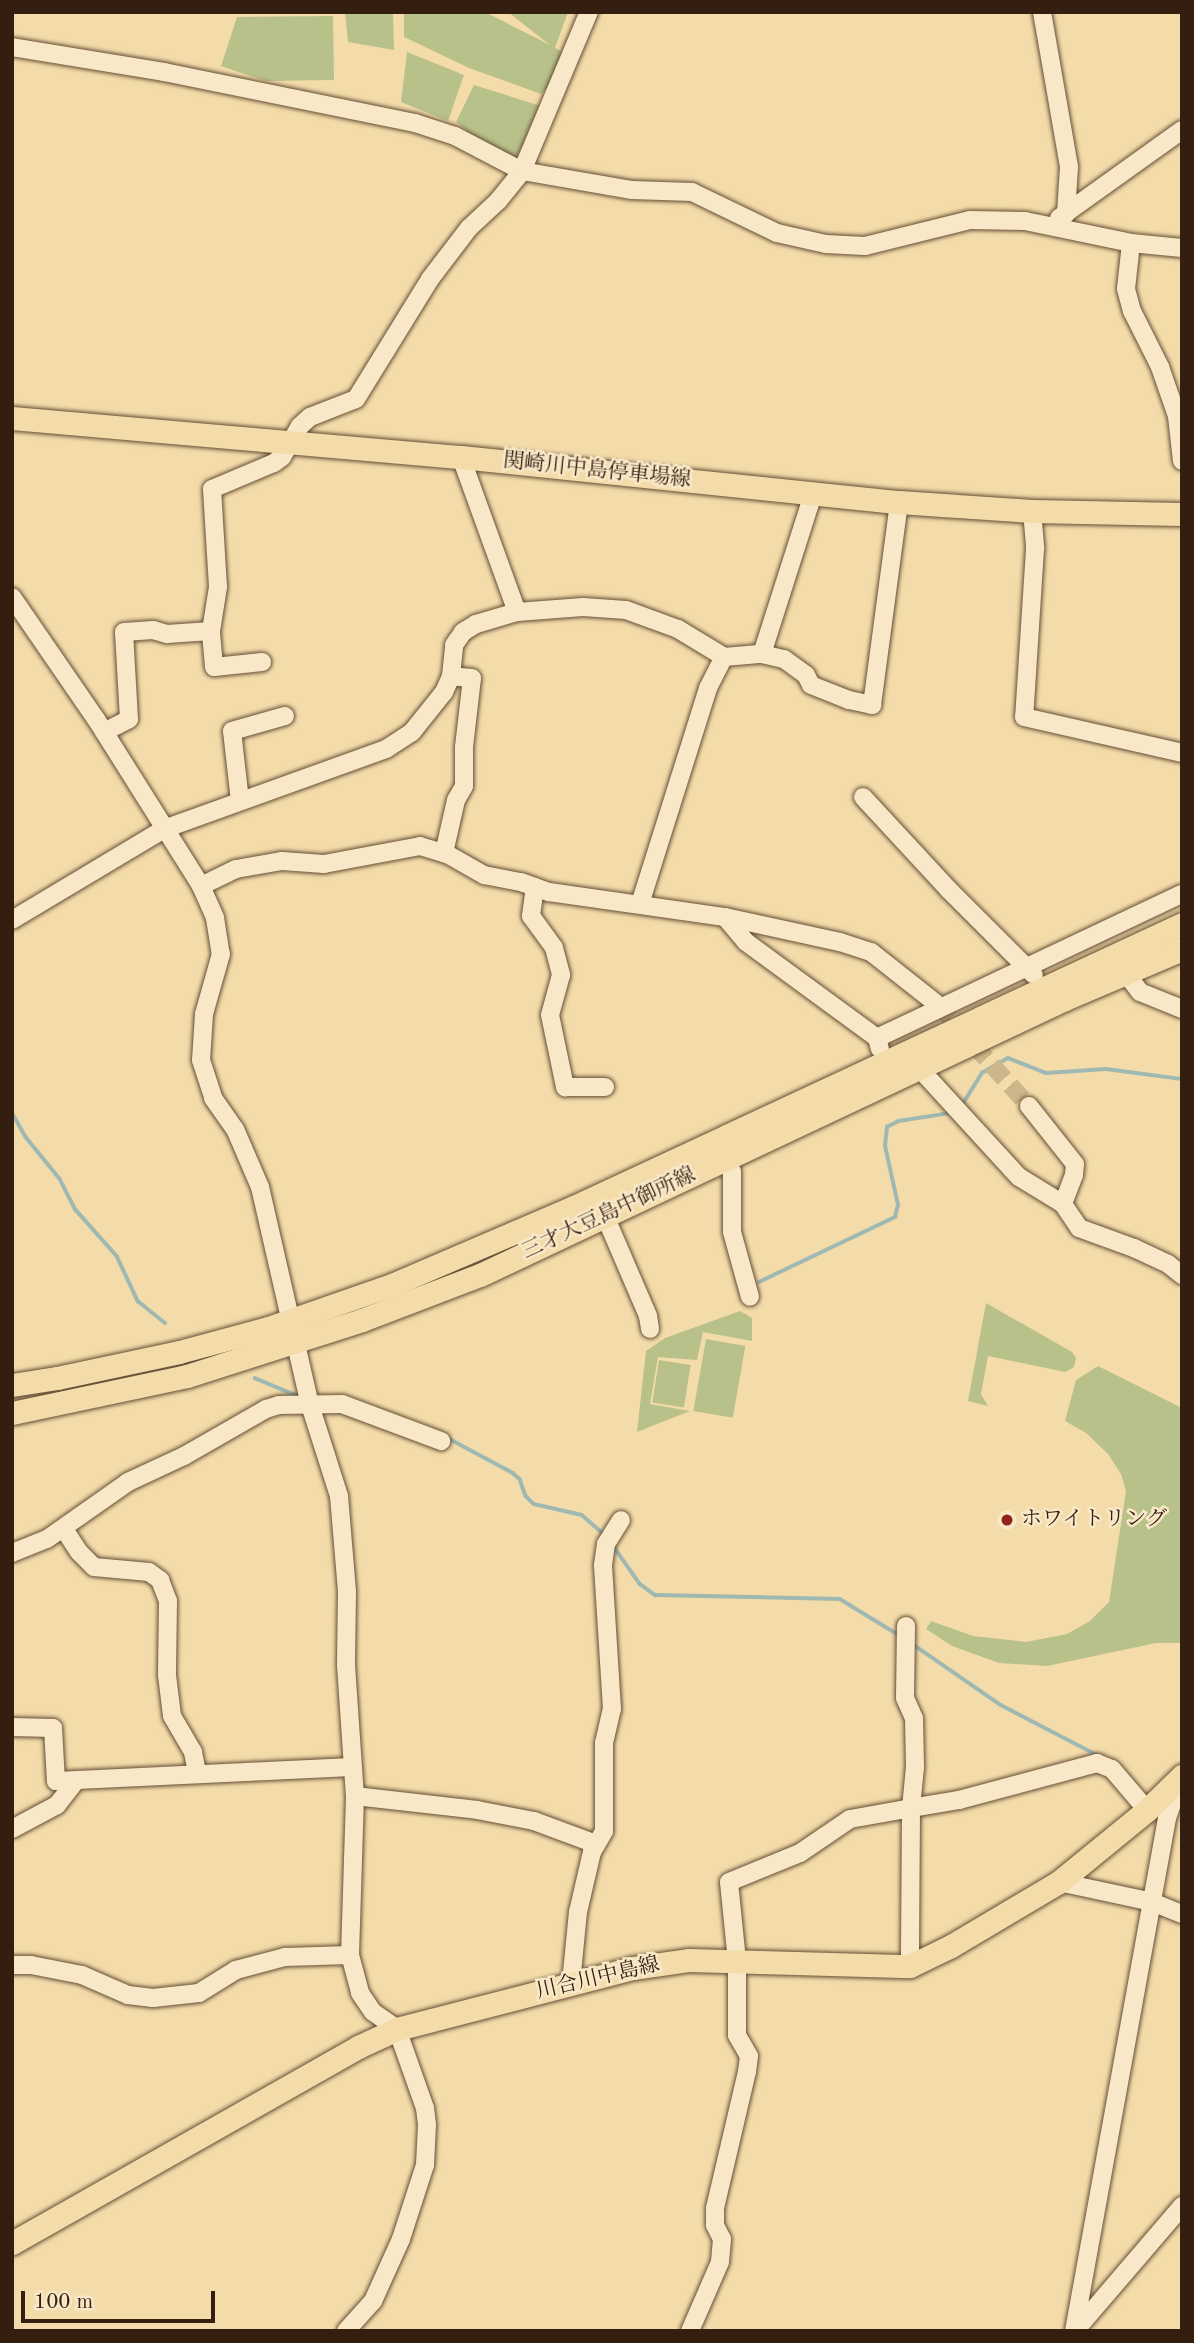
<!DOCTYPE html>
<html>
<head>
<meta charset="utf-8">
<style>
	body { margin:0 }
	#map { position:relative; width:1194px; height:2343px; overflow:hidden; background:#f4dcaa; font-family:"Old Standard TT","Noto Serif JP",serif }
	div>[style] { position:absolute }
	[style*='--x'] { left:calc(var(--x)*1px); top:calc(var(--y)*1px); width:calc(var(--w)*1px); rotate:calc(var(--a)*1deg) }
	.green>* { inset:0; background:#b9c18a; transform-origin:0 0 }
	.stream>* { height:3.5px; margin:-1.75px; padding:0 1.75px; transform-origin:1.75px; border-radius:1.75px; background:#9fb9b2 }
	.minor-tunnel>* { height:18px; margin-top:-9px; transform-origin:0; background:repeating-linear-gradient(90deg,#ceb68b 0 18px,transparent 0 27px) }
	.roads { filter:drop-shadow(0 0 2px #644e36) drop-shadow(0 0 2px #644e36) }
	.minor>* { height:18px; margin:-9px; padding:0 9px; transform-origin:9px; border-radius:9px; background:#f8e8c8 }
	.major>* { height:23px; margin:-11.5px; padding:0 11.5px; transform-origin:11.5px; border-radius:11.5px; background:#f4dcaa }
	.dots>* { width:19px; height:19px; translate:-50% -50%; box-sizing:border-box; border:4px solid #f8e8c8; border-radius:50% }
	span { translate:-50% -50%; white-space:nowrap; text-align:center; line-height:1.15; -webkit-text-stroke:5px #f8e8c8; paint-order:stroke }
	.street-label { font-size:21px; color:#341e0f }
	.poi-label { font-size:21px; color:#341e0f }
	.left { translate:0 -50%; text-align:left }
	.frame { position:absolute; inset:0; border:14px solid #341e0f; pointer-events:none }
	.scale { position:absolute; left:21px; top:2291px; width:194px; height:32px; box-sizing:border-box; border:4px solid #341e0f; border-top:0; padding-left:9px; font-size:21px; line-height:24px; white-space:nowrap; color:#341e0f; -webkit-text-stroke:5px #f8e8c8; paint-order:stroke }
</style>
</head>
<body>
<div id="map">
	<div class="green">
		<i style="clip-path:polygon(345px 12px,393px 12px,394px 50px,348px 42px)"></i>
		<i style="clip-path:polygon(404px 12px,485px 12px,550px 45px,508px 12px,568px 12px,555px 48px,572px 57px,541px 94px,469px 68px,404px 37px)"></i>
		<i style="clip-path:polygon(333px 16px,334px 80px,266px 81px,221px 66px,237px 17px)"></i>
		<i style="clip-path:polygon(407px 52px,464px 75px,448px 121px,401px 102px)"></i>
		<i style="clip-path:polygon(474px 85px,550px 109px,510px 164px,456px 122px)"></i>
		<i style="clip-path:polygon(986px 1303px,1072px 1352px,1076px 1358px,1074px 1367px,1065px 1372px,988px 1356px,981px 1394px,988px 1406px,968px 1401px)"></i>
		<i style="clip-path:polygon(740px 1311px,752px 1318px,752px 1341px,703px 1332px,697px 1360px,658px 1357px,650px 1404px,690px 1411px,637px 1432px,646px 1351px,665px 1338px)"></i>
		<i style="left:706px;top:1339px;width:40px;height:73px;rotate:10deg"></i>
		<i style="left:659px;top:1360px;width:32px;height:43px;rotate:9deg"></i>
		<i style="clip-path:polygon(1098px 1366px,1182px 1408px,1182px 1643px,1156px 1643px,1047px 1666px,999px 1663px,952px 1646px,926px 1629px,931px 1621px,973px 1636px,1026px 1642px,1067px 1634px,1090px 1621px,1109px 1602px,1126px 1491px,1121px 1474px,1108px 1454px,1086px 1433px,1065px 1421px,1076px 1380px)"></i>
	</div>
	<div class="stream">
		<i style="--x:962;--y:1105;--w:38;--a:-58"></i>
		<i style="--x:982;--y:1073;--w:30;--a:-30"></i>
		<i style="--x:1008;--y:1058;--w:41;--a:21.5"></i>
		<i style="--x:1046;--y:1073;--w:60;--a:-3.8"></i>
		<i style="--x:1106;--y:1069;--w:77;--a:7.5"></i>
		<i style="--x:12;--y:1112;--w:29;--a:61"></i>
		<i style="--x:26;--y:1137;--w:54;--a:51"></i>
		<i style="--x:60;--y:1179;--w:35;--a:63"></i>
		<i style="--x:76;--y:1210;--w:62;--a:48.3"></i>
		<i style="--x:117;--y:1256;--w:50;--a:65"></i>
		<i style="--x:138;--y:1301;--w:35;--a:39"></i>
		<i style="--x:759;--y:1282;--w:151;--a:-25.5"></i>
		<i style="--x:895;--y:1217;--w:12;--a:-76"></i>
		<i style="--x:898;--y:1205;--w:60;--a:-102.4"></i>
		<i style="--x:885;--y:1146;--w:19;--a:-84"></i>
		<i style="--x:887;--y:1127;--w:13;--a:-27"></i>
		<i style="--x:899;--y:1121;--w:52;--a:-8.9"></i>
		<i style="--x:255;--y:1378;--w:47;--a:22.7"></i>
		<i style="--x:446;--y:1437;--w:76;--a:28.2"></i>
		<i style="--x:513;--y:1473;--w:9;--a:41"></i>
		<i style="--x:520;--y:1479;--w:18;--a:71"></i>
		<i style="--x:526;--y:1496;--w:11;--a:45"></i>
		<i style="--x:534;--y:1504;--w:49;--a:12.9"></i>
		<i style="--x:582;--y:1515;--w:30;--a:41"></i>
		<i style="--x:612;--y:1544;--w:49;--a:55"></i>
		<i style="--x:640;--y:1584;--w:19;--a:36"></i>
		<i style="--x:655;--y:1595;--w:185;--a:1.2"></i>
		<i style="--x:840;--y:1599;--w:69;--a:31.4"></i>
		<i style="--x:911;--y:1643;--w:109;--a:34.6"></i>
		<i style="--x:1001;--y:1705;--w:110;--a:27.5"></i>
	</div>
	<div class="minor-tunnel">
		<i style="--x:938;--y:1005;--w:136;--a:48"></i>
	</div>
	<div class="roads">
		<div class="minor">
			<i style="--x:1042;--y:12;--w:157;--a:80.1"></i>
			<i style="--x:1069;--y:167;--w:47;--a:93.7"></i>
			<i style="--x:12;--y:47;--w:154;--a:9.3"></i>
			<i style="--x:164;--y:72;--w:256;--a:11.5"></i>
			<i style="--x:415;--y:123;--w:42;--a:18"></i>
			<i style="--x:455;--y:136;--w:76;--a:27.6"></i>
			<i style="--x:522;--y:171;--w:112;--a:9.8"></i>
			<i style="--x:632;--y:190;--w:60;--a:1.9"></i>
			<i style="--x:692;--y:192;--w:94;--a:25.8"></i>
			<i style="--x:777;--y:233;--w:50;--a:12.7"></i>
			<i style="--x:826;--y:244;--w:39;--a:3"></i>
			<i style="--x:865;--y:246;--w:108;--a:-13.9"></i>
			<i style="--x:970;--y:220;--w:55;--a:1"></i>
			<i style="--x:1025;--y:221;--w:108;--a:11.7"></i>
			<i style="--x:1131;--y:243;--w:51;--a:5.6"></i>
			<i style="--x:1059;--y:218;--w:151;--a:-35.6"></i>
			<i style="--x:1131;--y:243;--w:46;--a:96.2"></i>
			<i style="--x:1126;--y:289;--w:23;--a:75"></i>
			<i style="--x:1132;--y:311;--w:63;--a:63.4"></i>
			<i style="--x:1160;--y:367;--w:52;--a:70.9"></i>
			<i style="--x:1177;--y:416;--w:45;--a:83.7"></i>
			<i style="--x:1032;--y:511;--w:38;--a:85"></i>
			<i style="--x:1035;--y:549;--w:168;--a:93.7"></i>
			<i style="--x:1024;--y:717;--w:162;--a:12.8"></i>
			<i style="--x:12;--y:597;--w:148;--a:55.5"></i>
			<i style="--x:96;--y:719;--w:197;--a:57.8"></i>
			<i style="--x:201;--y:886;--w:35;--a:66"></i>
			<i style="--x:215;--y:918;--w:36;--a:81"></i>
			<i style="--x:221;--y:954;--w:62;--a:105.8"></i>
			<i style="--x:204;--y:1014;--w:46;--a:93.7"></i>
			<i style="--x:201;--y:1060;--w:40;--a:72"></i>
			<i style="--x:213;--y:1098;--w:38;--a:55"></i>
			<i style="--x:235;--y:1129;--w:63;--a:66.7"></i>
			<i style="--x:260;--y:1187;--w:224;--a:77.1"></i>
			<i style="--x:310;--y:1405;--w:96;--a:72.3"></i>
			<i style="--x:339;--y:1496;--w:96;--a:85.2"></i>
			<i style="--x:347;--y:1592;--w:73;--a:90.8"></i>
			<i style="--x:346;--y:1665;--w:131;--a:86.1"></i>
			<i style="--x:355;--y:1796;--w:159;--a:91.8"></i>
			<i style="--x:350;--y:1955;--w:39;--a:75"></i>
			<i style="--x:360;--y:1993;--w:23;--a:56"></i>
			<i style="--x:373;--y:2012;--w:29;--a:35"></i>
			<i style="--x:397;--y:2029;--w:84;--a:70.5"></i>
			<i style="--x:425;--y:2108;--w:17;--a:83"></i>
			<i style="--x:427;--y:2125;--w:40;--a:92.9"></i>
			<i style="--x:425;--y:2165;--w:78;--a:108"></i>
			<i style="--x:401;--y:2239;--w:68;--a:114.3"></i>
			<i style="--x:373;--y:2301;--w:40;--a:132"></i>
			<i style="--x:517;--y:612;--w:66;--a:-4.3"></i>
			<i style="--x:583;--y:607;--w:43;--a:4"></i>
			<i style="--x:626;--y:610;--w:55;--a:20.1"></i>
			<i style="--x:678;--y:629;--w:54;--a:31.3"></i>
			<i style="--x:724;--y:657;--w:38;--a:-5"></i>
			<i style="--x:762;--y:654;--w:23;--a:13"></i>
			<i style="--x:784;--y:659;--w:27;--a:36"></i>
			<i style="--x:806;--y:675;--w:11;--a:63"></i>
			<i style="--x:811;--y:685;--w:41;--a:21.5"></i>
			<i style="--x:849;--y:700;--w:24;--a:12"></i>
			<i style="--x:872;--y:705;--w:205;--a:-82.4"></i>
			<i style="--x:762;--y:654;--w:168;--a:-72.3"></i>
			<i style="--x:262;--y:662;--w:48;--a:174.1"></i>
			<i style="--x:214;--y:667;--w:36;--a:-95"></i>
			<i style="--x:211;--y:631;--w:45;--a:-81"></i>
			<i style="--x:218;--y:587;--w:98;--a:-93.5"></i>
			<i style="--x:212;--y:489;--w:67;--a:-22.8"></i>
			<i style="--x:274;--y:463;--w:10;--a:-37"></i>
			<i style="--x:282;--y:457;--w:36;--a:-60"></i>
			<i style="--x:300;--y:426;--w:13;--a:-42"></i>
			<i style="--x:310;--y:417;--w:49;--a:-21.4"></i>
			<i style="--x:356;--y:399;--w:141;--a:-58.3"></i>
			<i style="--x:430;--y:279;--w:64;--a:-52.6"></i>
			<i style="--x:469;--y:228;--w:40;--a:-43"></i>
			<i style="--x:498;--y:201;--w:38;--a:-51"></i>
			<i style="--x:522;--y:171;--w:173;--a:-67.2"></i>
			<i style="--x:104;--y:732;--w:28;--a:-27"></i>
			<i style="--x:129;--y:719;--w:87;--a:-93.3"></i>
			<i style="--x:124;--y:632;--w:29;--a:-4"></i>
			<i style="--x:153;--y:630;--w:15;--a:16"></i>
			<i style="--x:167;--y:634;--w:44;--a:-3.9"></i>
			<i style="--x:863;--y:797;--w:127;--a:47.2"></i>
			<i style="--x:949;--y:890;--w:120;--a:45"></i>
			<i style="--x:240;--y:801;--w:70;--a:-96.5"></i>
			<i style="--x:232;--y:731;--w:55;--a:-15.8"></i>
			<i style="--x:444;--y:853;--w:54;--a:-77.2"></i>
			<i style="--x:456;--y:800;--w:16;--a:-60"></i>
			<i style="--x:464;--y:786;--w:39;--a:-90"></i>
			<i style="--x:464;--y:747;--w:69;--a:-83.4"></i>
			<i style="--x:472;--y:678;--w:21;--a:-175"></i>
			<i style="--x:201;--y:886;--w:39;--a:-26"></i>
			<i style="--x:236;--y:869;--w:47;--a:-9.9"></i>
			<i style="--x:282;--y:861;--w:42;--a:4.1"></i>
			<i style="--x:324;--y:864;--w:98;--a:-10.6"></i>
			<i style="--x:420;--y:846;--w:28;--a:17"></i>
			<i style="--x:447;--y:854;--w:43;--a:29.6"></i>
			<i style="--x:484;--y:875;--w:38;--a:11"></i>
			<i style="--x:521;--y:882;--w:30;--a:20"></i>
			<i style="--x:549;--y:892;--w:178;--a:8.1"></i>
			<i style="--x:725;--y:917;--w:118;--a:12.3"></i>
			<i style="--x:840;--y:942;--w:33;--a:18"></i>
			<i style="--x:871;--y:952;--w:85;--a:38.3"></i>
			<i style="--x:535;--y:887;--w:29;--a:98"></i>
			<i style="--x:531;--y:916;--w:39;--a:54"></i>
			<i style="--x:554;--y:948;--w:28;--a:75"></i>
			<i style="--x:561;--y:975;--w:41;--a:105.4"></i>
			<i style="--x:550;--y:1015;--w:74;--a:78.2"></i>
			<i style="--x:565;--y:1087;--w:40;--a:0"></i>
			<i style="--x:640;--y:904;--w:226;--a:-72.5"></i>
			<i style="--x:708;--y:688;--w:35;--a:-63"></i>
			<i style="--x:725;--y:917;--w:33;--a:50"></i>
			<i style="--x:746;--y:942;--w:162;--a:36.2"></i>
			<i style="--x:877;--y:1038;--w:11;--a:75"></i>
			<i style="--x:12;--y:920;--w:177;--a:-30.9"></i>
			<i style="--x:164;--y:829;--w:236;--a:-19.8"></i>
			<i style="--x:386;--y:749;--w:31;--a:-33"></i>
			<i style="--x:412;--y:732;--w:51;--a:-51.3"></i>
			<i style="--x:444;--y:692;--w:17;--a:-66"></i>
			<i style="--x:451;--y:676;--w:31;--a:-84"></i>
			<i style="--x:454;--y:645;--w:16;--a:-55"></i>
			<i style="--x:463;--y:632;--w:15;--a:-32"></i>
			<i style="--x:476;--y:624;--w:43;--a:-16.3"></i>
			<i style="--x:517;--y:612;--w:165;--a:-109.9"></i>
			<i style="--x:1125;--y:972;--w:25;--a:53"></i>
			<i style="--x:1140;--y:992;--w:45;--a:22"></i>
			<i style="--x:877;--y:1038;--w:337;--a:-25.3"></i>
			<i style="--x:919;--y:1068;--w:148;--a:47.5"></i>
			<i style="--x:1019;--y:1177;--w:52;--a:31.5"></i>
			<i style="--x:1063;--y:1204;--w:29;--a:56"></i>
			<i style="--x:1079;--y:1228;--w:59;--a:20"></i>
			<i style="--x:1134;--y:1248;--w:38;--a:25"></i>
			<i style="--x:1168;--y:1264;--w:18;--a:38"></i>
			<i style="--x:1029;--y:1106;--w:74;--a:51.6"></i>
			<i style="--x:1075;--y:1164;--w:11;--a:95"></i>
			<i style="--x:1074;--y:1175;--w:31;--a:111"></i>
			<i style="--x:726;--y:1160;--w:13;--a:63"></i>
			<i style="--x:732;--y:1172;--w:60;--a:90"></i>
			<i style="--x:732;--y:1232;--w:67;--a:74.5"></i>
			<i style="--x:605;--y:1216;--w:109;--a:66.7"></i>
			<i style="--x:648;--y:1316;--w:13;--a:81"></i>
			<i style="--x:64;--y:1529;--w:27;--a:57"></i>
			<i style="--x:79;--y:1552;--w:21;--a:45"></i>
			<i style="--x:94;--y:1567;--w:55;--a:5.2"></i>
			<i style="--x:149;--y:1572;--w:14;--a:36"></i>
			<i style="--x:160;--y:1580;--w:22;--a:69"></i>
			<i style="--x:168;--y:1601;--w:74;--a:90.8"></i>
			<i style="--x:167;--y:1675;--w:41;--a:83"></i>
			<i style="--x:172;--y:1716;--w:42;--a:59.7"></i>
			<i style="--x:193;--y:1752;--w:21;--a:79"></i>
			<i style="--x:12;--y:1553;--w:38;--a:-22"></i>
			<i style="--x:47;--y:1539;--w:99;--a:-35.1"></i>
			<i style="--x:128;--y:1482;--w:62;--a:-24.9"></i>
			<i style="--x:184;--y:1456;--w:95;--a:-29.8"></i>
			<i style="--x:266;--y:1409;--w:14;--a:-17"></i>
			<i style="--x:279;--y:1405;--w:63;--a:-0.9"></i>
			<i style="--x:342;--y:1404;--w:106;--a:20.5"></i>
			<i style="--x:906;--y:1626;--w:72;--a:90.8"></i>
			<i style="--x:905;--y:1698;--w:22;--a:66"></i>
			<i style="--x:914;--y:1718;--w:49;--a:88.8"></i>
			<i style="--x:915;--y:1767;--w:41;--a:95.6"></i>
			<i style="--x:911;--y:1808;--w:49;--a:-9.5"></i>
			<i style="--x:959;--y:1800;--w:143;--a:-15"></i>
			<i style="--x:1097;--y:1763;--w:16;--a:22"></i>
			<i style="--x:1112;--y:1769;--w:54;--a:49.5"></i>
			<i style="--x:12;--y:1727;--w:41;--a:1.4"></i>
			<i style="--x:53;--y:1728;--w:53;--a:86.8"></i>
			<i style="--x:56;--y:1781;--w:296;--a:-2.7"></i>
			<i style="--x:355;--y:1796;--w:123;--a:6.5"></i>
			<i style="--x:477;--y:1810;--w:58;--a:10.9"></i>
			<i style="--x:534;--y:1821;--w:66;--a:20.4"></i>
			<i style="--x:12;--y:1829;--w:51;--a:-28.1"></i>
			<i style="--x:57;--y:1805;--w:31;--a:-52"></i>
			<i style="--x:1059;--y:1882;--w:95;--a:12.1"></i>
			<i style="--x:1152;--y:1902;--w:32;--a:22"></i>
			<i style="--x:12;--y:1965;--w:19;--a:0"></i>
			<i style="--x:31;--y:1965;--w:52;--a:11.1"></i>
			<i style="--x:82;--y:1975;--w:50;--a:23.5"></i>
			<i style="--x:128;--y:1995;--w:25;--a:7"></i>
			<i style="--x:153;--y:1998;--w:46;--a:-6.2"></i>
			<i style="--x:199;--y:1993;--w:44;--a:-31.9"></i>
			<i style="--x:236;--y:1970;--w:51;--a:-14.9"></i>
			<i style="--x:285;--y:1957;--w:65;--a:-1.8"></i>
			<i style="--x:571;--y:1983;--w:71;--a:-84.4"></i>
			<i style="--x:578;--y:1912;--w:62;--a:-76.9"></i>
			<i style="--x:592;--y:1852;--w:24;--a:-60"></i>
			<i style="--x:604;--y:1831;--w:88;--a:-90"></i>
			<i style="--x:604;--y:1743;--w:35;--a:-77"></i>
			<i style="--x:612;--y:1709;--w:144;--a:-93.6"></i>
			<i style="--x:603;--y:1565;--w:21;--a:-82"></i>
			<i style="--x:606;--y:1544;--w:28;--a:-58"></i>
			<i style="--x:690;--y:2331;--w:75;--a:-66.5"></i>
			<i style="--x:720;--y:2262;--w:23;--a:-85"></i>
			<i style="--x:722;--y:2239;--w:16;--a:-117"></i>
			<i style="--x:715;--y:2225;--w:17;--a:-90"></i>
			<i style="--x:715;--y:2208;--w:140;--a:-76.8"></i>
			<i style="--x:747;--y:2072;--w:16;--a:-83"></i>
			<i style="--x:749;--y:2056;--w:24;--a:-120"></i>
			<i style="--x:737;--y:2035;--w:74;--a:-90"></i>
			<i style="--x:737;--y:1961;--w:79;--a:-95.8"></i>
			<i style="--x:729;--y:1882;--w:77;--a:-22.2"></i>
			<i style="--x:800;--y:1853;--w:60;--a:-34.2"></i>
			<i style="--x:850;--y:1819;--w:62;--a:-10.2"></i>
			<i style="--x:911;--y:1808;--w:158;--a:90.4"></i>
			<i style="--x:1074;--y:2331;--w:521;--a:-79.72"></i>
			<i style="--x:1167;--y:1818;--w:42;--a:-70.7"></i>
			<i style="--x:1075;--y:2331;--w:165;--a:-49.4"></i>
		</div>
		<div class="major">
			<i style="--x:12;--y:418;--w:451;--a:5"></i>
			<i style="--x:461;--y:457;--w:440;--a:5.9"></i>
			<i style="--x:899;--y:502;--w:133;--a:3.9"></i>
			<i style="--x:1032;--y:511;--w:150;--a:1.1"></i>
			<i style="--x:12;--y:1385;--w:46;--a:-8.8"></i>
			<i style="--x:57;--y:1378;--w:125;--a:-12"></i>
			<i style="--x:179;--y:1352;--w:92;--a:-15.1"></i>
			<i style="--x:268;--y:1328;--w:133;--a:-19.2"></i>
			<i style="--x:394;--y:1284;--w:196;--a:-23.2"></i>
			<i style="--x:574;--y:1207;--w:671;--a:-24.96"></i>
			<i style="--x:12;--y:1413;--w:179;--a:-11.9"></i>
			<i style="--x:187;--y:1376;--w:184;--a:-17.7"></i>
			<i style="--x:362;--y:1320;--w:126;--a:-20.9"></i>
			<i style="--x:480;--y:1275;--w:647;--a:-25.26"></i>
			<i style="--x:1065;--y:999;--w:127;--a:-23.1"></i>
			<i style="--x:12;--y:2243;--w:398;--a:-29.5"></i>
			<i style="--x:358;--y:2047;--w:43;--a:-24.8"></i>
			<i style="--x:397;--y:2029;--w:244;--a:-14.5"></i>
			<i style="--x:633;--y:1968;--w:57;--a:-8.1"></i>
			<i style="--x:689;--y:1960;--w:221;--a:1.6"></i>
			<i style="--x:910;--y:1966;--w:46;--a:-26"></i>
			<i style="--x:951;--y:1946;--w:126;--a:-30.7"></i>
			<i style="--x:1059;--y:1882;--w:114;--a:-39.3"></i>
			<i style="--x:1147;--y:1810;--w:49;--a:-44.2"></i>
		</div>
	</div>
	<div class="dots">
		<i style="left:1007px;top:1520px;background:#8f2418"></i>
	</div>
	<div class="street-label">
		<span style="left:597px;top:471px;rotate:6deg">関崎川中島停車場線</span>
		<span style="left:609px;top:1214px;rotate:-25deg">三才大豆島中御所線</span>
		<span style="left:598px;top:1979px;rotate:-13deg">川合川中島線</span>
	</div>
	<div class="poi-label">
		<span class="left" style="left:1021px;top:1520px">ホワイトリング</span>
	</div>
	<div class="frame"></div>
	<div class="scale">100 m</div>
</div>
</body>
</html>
